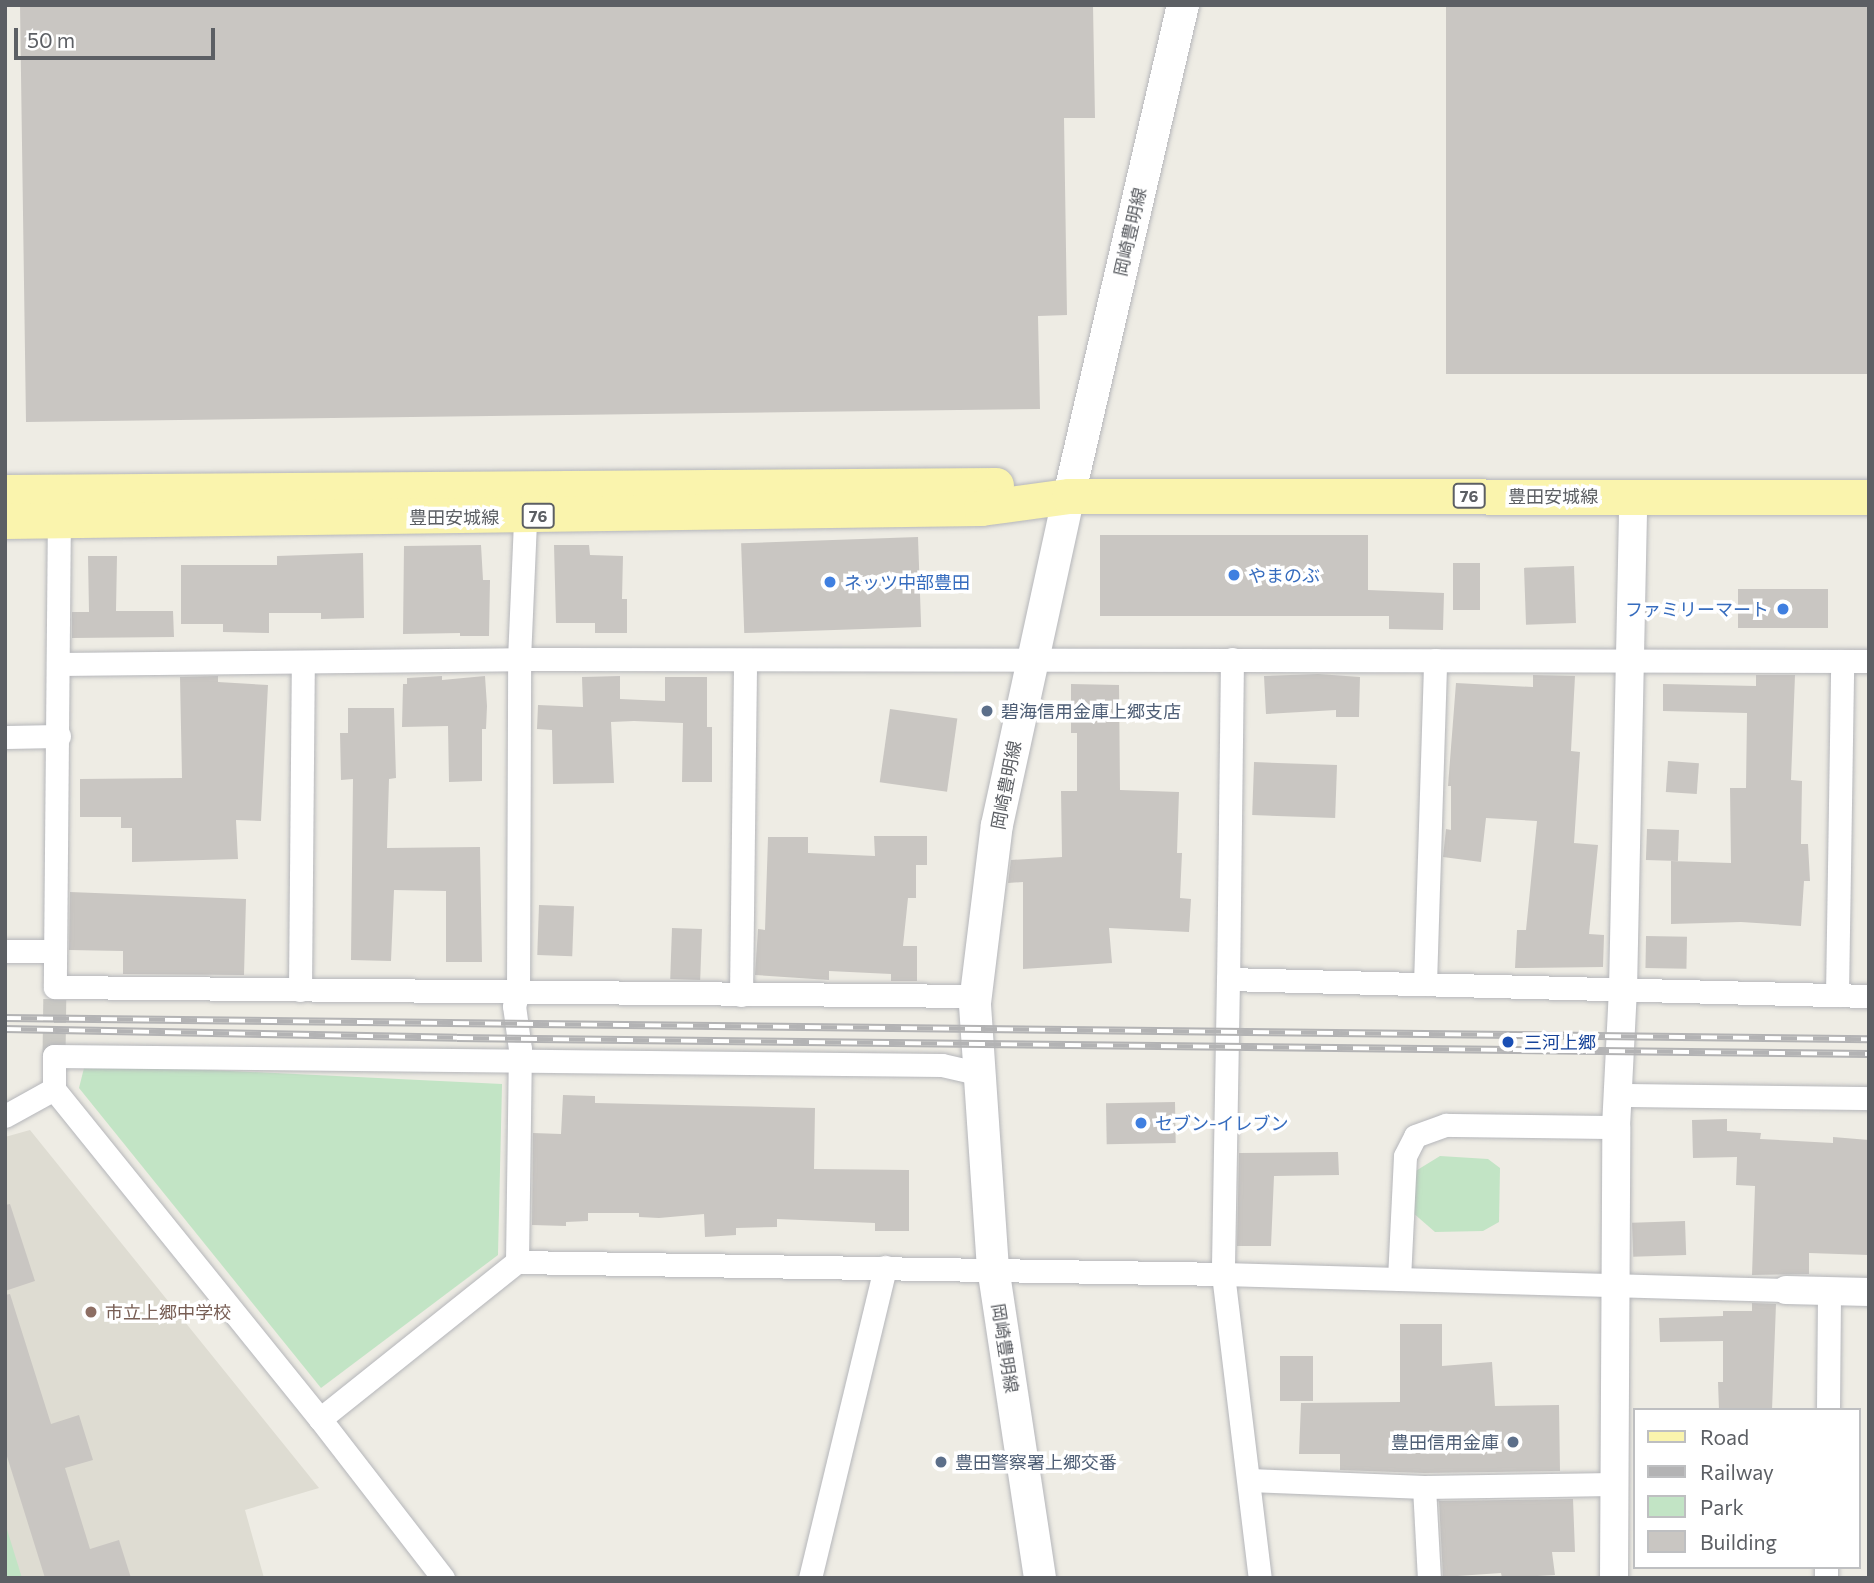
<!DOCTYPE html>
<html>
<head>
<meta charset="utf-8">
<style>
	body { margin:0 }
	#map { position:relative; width:1874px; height:1583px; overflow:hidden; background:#eeece4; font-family:Commissioner,"Noto Sans JP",sans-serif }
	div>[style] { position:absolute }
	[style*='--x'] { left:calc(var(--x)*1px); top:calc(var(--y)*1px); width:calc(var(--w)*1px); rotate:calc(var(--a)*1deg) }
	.education>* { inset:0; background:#dedcd2 }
	.green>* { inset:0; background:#c2e4c5 }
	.building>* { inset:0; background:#c9c6c2; transform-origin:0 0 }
	.minor-tunnel>* { height:23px; margin-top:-11.5px; transform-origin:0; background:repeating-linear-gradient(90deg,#cac9c4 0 23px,transparent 0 34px) }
	.roads { filter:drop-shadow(0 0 2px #b5b6ba) drop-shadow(0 0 2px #b5b6ba) }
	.minor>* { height:23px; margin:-11.5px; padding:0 11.5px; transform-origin:11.5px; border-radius:11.5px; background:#fff }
	.tertiary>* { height:28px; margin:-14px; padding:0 14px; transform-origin:14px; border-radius:14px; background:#fff }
	.secondary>* { height:32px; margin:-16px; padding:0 16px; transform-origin:16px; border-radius:16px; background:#fff }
	.primary>* { height:35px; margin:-17.5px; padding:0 17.5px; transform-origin:17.5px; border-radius:17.5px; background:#faf4ad }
	.rail>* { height:8px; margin-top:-4px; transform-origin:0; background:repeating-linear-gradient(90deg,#fff 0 16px,#b3b3b4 0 32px); box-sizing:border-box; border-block:2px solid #b3b3b4 }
	.dots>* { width:19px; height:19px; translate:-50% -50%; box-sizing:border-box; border:4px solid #fff; border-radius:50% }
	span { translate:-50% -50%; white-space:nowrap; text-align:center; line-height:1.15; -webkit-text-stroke:7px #fff; paint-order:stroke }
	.shield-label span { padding:2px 5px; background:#fff; border:2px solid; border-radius:5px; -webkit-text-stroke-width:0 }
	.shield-label { font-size:16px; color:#5c5f64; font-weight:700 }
	.street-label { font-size:18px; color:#5c5f64 }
	.shop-label { font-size:18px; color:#366cbe }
	.left { translate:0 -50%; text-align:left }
	.right { translate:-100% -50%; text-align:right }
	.service-label { font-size:18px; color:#4e5e75 }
	.transit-label { font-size:18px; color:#164399 }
	.education-label { font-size:18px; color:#785e54 }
	.frame { position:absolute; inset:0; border:7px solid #5c5f64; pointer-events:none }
	.legend { position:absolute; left:1633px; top:1408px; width:228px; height:161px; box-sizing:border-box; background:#fff; border:2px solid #bebfc1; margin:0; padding:9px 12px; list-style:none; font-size:21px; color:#5c5f64 }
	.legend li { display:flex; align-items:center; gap:14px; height:35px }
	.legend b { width:35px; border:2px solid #bebfc1 }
	.scale { position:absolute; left:14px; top:28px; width:201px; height:32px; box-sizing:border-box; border:4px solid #5c5f64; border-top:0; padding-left:9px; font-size:21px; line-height:24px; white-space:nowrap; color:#5c5f64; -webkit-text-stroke:5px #fff; paint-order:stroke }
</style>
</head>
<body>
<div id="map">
	<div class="education">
		<i style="clip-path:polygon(30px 1130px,319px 1488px,245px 1510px,264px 1578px,5px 1578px,5px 1137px)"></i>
	</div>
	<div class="green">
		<i style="clip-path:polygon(85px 1064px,502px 1084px,498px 1255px,321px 1388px,79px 1088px)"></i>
		<i style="clip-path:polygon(1440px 1156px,1488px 1159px,1500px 1168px,1499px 1222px,1483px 1231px,1435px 1232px,1412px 1212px,1414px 1172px)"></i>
		<i style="clip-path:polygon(5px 1523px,22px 1578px,5px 1578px)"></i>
	</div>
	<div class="building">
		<i style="clip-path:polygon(20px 5px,1093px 5px,1095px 118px,1064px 118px,1067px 315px,1038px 316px,1040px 409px,26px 422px)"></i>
		<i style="left:1446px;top:5px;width:423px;height:369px"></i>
		<i style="clip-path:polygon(1100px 535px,1368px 535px,1368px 590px,1444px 593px,1443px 630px,1389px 629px,1389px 616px,1100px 616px)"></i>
		<i style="left:918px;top:537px;width:90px;height:177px;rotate:88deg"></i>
		<i style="clip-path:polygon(481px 545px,483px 580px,490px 580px,489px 636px,460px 636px,460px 633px,403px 634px,404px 546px)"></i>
		<i style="clip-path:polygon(554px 545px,589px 545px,590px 555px,623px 556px,622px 599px,627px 599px,627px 633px,595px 633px,595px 623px,556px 623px)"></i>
		<i style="clip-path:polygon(363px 553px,364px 618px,321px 619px,321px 613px,269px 613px,269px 633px,223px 632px,223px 624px,181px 624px,181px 565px,277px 565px,277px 556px)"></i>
		<i style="clip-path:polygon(88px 556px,117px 556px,116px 611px,173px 611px,174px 637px,72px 638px,72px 612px,89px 612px)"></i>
		<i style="left:1453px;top:563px;width:27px;height:47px"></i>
		<i style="left:1574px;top:566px;width:57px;height:50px;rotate:88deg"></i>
		<i style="left:1738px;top:589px;width:90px;height:39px"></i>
		<i style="clip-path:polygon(1318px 674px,1360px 677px,1359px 717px,1336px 717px,1336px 710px,1266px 714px,1264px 676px)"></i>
		<i style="clip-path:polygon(1533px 675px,1575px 676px,1571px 751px,1580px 752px,1574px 843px,1598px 845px,1589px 934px,1604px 935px,1603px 967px,1515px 968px,1517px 930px,1526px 930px,1537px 821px,1486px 818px,1481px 862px,1443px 857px,1446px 829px,1451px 830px,1451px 786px,1448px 786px,1456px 683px,1533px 687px)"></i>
		<i style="clip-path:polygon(1756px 675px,1795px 675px,1791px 780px,1802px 781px,1801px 844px,1808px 844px,1810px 881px,1804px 881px,1801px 926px,1741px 922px,1671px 924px,1671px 861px,1731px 863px,1730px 788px,1746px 788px,1747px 713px,1663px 711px,1663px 684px,1756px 686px)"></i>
		<i style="clip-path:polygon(218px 676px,218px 682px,268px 685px,261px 821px,236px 820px,238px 859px,132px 862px,132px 828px,121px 828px,121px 817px,80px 817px,80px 779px,182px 778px,180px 677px)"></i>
		<i style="clip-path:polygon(442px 676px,442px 680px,485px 676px,487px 706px,486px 729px,482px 729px,482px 781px,449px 782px,448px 726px,402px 727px,403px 684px,407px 684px,407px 678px)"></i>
		<i style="clip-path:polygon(620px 676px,620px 699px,665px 701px,665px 677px,707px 677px,707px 727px,712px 727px,712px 782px,682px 782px,683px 723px,634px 721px,611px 722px,614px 783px,553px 784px,552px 730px,537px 729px,538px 705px,583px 707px,582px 677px)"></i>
		<i style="clip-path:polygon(1071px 684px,1119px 685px,1120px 790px,1179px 792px,1177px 853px,1182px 853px,1180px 898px,1191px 899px,1189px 932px,1109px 928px,1112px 963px,1023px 969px,1023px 882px,1008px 883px,1011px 860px,1062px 857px,1061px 791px,1077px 791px,1077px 733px,1071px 733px)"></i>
		<i style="clip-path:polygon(348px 708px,394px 708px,396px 778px,389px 779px,387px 848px,480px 847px,482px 962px,446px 962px,446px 891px,394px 890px,391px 961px,351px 960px,353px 779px,341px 780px,340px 733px,348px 733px)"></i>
		<i style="left:890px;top:709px;width:68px;height:74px;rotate:8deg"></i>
		<i style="left:1668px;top:761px;width:31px;height:31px;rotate:4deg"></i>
		<i style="left:1337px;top:765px;width:53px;height:83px;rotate:92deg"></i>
		<i style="left:1647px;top:829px;width:32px;height:31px;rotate:2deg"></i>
		<i style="clip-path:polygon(874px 836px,927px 836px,927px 865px,916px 865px,916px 898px,908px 898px,903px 946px,917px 946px,917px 981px,891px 981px,891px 974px,829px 971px,829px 980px,755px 975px,758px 929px,765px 930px,768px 837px,808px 837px,808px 853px,875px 856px)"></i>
		<i style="clip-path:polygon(70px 892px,246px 899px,244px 975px,123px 974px,123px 951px,69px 950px)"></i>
		<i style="left:539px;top:905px;width:35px;height:50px;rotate:2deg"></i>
		<i style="left:672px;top:928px;width:30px;height:51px;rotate:2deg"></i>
		<i style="left:1646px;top:936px;width:41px;height:32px;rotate:1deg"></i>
		<i style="clip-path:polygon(563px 1095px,595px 1096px,595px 1103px,815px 1108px,814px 1169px,909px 1170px,909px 1231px,875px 1231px,875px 1223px,777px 1219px,777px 1227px,736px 1228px,736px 1235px,705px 1237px,704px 1214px,659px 1218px,639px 1217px,639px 1213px,588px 1213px,588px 1221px,566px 1222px,566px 1226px,532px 1225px,533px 1133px,561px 1134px)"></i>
		<i style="left:1175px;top:1102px;width:41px;height:69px;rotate:89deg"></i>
		<i style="clip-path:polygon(1727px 1119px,1727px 1131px,1761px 1133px,1760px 1139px,1833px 1143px,1833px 1137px,1869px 1140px,1869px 1255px,1809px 1253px,1809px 1274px,1752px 1275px,1755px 1186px,1736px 1185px,1737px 1157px,1693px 1158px,1692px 1120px)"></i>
		<i style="clip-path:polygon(1338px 1152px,1339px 1175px,1274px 1176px,1271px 1246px,1237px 1246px,1239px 1153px)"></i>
		<i style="clip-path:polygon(10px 1204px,35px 1281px,5px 1291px,5px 1205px)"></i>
		<i style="left:1685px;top:1221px;width:34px;height:53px;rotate:88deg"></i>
		<i style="clip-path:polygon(10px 1294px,51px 1424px,79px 1415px,93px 1460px,65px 1468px,90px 1549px,119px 1540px,131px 1578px,45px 1578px,5px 1450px,5px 1295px)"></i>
		<i style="clip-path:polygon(1752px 1303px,1776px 1304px,1772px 1410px,1719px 1410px,1718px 1382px,1723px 1382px,1723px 1341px,1660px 1342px,1659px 1318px,1723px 1316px,1723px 1311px,1752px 1311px)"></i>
		<i style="clip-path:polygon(1400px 1324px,1442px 1324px,1442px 1366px,1492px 1362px,1495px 1406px,1559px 1405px,1560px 1471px,1424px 1473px,1340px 1470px,1340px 1454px,1299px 1454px,1301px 1403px,1400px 1402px)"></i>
		<i style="left:1313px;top:1356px;width:45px;height:33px;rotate:90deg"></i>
		<i style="clip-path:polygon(1573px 1499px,1575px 1552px,1552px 1552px,1555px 1575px,1502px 1578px,1501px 1573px,1443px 1577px,1439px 1501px)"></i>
	</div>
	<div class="minor-tunnel">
		<i style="--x:54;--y:1056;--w:69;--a:-89.2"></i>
	</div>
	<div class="roads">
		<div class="minor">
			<i style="--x:59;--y:508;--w:479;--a:90.5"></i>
			<i style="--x:55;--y:987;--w:922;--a:0.56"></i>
			<i style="--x:1232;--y:659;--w:320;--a:90.7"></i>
			<i style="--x:1228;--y:979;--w:641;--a:1.52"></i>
			<i style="--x:59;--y:664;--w:460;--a:-0.6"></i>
			<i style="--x:519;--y:659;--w:1350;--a:0.08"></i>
			<i style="--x:5;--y:737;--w:54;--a:-1.1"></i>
			<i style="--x:5;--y:951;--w:50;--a:0"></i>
			<i style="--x:1228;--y:979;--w:295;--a:91"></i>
			<i style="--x:1223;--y:1274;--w:306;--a:83.1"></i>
			<i style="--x:1425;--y:984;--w:324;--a:-88.2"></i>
			<i style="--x:300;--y:990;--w:327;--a:-89.5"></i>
			<i style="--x:741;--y:995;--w:335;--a:-89.3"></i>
			<i style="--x:1837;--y:995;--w:334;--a:-89.1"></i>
			<i style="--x:1619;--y:1095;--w:250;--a:0.7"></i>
			<i style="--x:5;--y:1116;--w:56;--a:-28.9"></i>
			<i style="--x:517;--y:1262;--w:213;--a:-89.2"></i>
			<i style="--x:520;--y:1049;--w:43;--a:-97.9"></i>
			<i style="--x:514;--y:1006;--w:14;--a:-73"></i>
			<i style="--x:518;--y:993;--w:334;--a:-89.8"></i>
			<i style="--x:519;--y:659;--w:159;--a:-87.5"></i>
			<i style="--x:1399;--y:1279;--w:123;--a:-87.2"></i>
			<i style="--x:1405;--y:1156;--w:22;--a:-63"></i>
			<i style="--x:1415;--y:1136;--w:33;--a:-20"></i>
			<i style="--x:1446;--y:1125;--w:170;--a:0.7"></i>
			<i style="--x:1828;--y:1410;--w:119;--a:-89.5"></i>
			<i style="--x:320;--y:1419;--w:252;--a:-38.6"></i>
			<i style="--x:517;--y:1262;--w:706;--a:0.97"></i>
			<i style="--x:1223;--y:1274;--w:563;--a:1.63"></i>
			<i style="--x:1249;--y:1480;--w:175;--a:2.3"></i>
			<i style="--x:1424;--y:1487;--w:189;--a:-0.9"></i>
			<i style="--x:1424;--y:1487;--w:91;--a:86.9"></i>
			<i style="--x:443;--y:1578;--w:201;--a:-127.7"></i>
			<i style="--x:320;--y:1419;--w:424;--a:-128.9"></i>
			<i style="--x:54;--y:1089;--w:33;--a:-90"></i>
			<i style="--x:54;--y:1056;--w:888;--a:0.58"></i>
			<i style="--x:942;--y:1065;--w:37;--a:13"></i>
			<i style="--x:810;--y:1578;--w:320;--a:-76.4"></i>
			<i style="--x:1826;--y:1578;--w:11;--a:-90"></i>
		</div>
		<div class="tertiary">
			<i style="--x:1786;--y:1290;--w:83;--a:1.4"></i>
			<i style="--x:1614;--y:1578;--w:451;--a:-89.7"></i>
			<i style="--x:1616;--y:1127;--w:137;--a:-87.1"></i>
			<i style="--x:1623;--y:990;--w:494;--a:-88.8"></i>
		</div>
		<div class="secondary">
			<i style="--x:1040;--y:1578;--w:313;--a:-98.6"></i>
			<i style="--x:993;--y:1269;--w:267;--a:-93.9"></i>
			<i style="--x:975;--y:1003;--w:179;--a:-83"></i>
			<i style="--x:997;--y:825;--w:337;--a:-77.7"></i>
			<i style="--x:1069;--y:496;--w:504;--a:-76.93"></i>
		</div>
		<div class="primary">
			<i style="--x:5;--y:492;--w:991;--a:-0.4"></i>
			<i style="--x:5;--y:521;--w:976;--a:-0.76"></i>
			<i style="--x:981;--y:508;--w:89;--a:-7.8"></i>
			<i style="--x:1069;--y:496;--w:800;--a:0.07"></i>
		</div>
	</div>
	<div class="rail">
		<i style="--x:5;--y:1018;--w:1864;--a:0.65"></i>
		<i style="--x:5;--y:1029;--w:452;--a:1.1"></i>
		<i style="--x:457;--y:1038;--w:1412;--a:0.65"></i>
	</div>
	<div class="dots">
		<i style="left:1234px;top:575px;background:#3f7fe0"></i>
		<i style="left:830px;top:582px;background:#3f7fe0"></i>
		<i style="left:1783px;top:609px;background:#3f7fe0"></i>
		<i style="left:987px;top:711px;background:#5c6f8a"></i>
		<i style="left:1508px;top:1042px;background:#1a4fb4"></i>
		<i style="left:1141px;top:1123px;background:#3f7fe0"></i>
		<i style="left:91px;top:1312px;background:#8d6e63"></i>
		<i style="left:1513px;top:1442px;background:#5c6f8a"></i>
		<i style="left:941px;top:1462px;background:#5c6f8a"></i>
	</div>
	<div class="shield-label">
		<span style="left:1469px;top:496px">76</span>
		<span style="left:538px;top:516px">76</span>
	</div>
	<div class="street-label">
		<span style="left:1130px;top:232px;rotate:-77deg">岡崎豊明線</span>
		<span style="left:1553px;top:496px">豊田安城線</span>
		<span style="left:454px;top:517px">豊田安城線</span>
		<span style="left:1006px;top:785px;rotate:-79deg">岡崎豊明線</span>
		<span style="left:1005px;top:1348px;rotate:81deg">岡崎豊明線</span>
	</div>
	<div class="shop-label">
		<span class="left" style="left:1248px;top:575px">やまのぶ</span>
		<span class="left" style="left:844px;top:582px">ネッツ中部豊田</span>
		<span class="right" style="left:1769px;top:609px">ファミリーマート</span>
		<span class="left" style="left:1155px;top:1123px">セブン-イレブン</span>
	</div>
	<div class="service-label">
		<span class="left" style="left:1001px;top:711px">碧海信用金庫上郷支店</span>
		<span class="right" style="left:1499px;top:1442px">豊田信用金庫</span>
		<span class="left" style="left:955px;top:1462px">豊田警察署上郷交番</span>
	</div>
	<div class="transit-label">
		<span class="left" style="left:1524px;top:1042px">三河上郷</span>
	</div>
	<div class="education-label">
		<span class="left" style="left:105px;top:1312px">市立上郷中学校</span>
	</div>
	<div class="frame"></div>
	<ul class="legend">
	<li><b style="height:9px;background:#faf4ad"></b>Road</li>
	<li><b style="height:9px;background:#b3b3b4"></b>Railway</li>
	<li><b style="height:19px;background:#c2e4c5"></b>Park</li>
	<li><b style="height:19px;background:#c9c6c2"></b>Building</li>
	</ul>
	<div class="scale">50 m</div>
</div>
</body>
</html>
